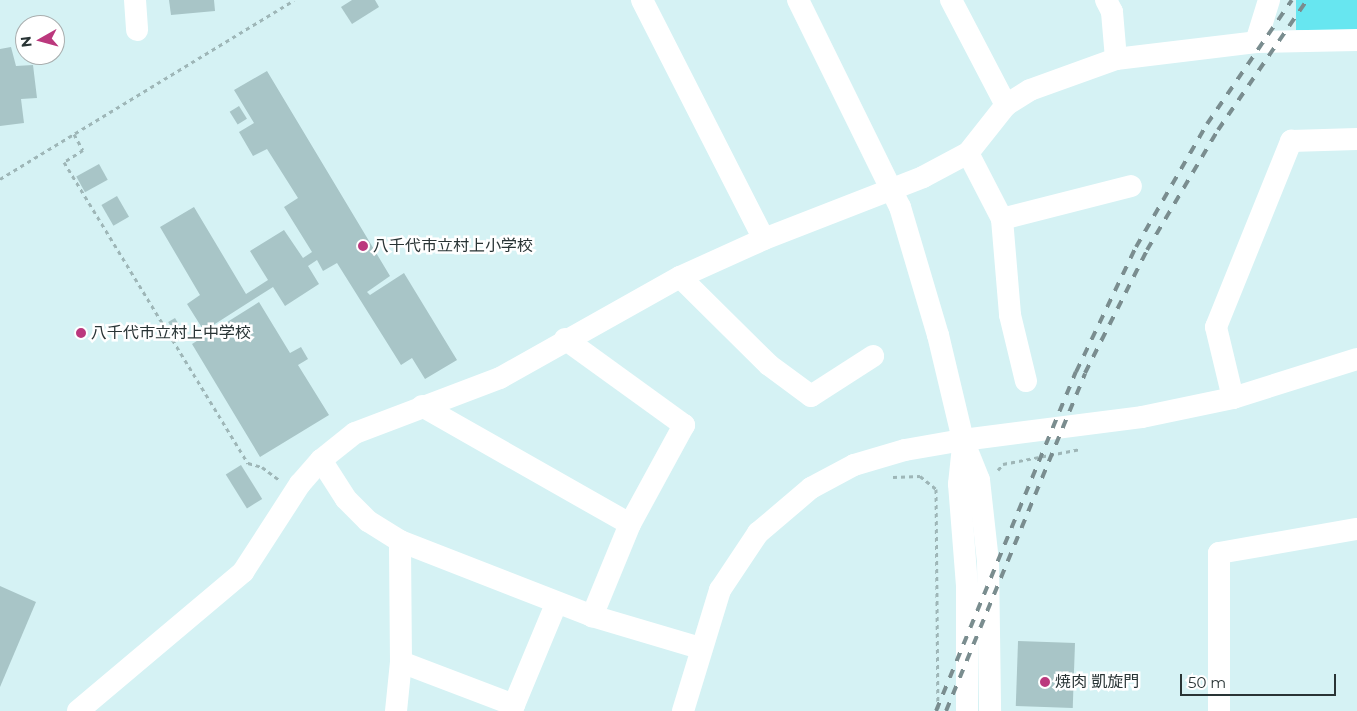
<!DOCTYPE html>
<html>
<head>
<meta charset="utf-8">
<style>
	body { margin:0 }
	#map { position:relative; width:1357px; height:711px; overflow:hidden; background:#d5f2f4; font-family:Montserrat,"Noto Sans JP",sans-serif }
	div>[style] { position:absolute }
	[style*='--x'] { left:calc(var(--x)*1px); top:calc(var(--y)*1px); width:calc(var(--w)*1px); rotate:calc(var(--a)*1deg) }
	.green>* { inset:0; background:#67e6f0; transform-origin:0 0 }
	.building>* { inset:0; background:#a8c5c7; transform-origin:0 0 }
	.path>* { height:3px; margin-top:-1.5px; transform-origin:0; background:repeating-linear-gradient(90deg,#9eb6b7 0 4px,transparent 0 8px) }
	.minor>* { height:22px; margin:-11px; padding:0 11px; transform-origin:11px; border-radius:11px; background:#fff }
	.rail>* { height:4px; margin-top:-2px; transform-origin:0; background:repeating-linear-gradient(90deg,#7a8d8f 0 9px,transparent 0 18px) }
	.dots>* { width:14px; height:14px; translate:-50% -50%; box-sizing:border-box; border:2px solid #fff; border-radius:50% }
	span { translate:-50% -50%; white-space:nowrap; text-align:center; line-height:1.15; -webkit-text-stroke:5px #fff; paint-order:stroke }
	.poi-label { font-size:16px; color:#293435 }
	.left { translate:0 -50%; text-align:left }
	.north { position:absolute; left:15px; top:15px; width:50px; height:50px; box-sizing:border-box; background:#fff; border:1px solid #a9aeae; border-radius:50%; rotate:263deg; font-size:14px; font-weight:700; line-height:20px; text-align:center; color:#293435 }
	.north::after { content:''; display:block; margin:auto; width:18px; height:22px; background:#bb387d; clip-path:polygon(50% 0,100% 100%,50% 72%,0 100%) }
	.scale { position:absolute; left:1180px; top:674px; width:156px; height:22px; box-sizing:border-box; border:2px solid #293435; border-top:0; padding-left:6px; font-size:15px; line-height:18px; white-space:nowrap; color:#293435; -webkit-text-stroke:4px #fff; paint-order:stroke }
</style>
</head>
<body>
<div id="map">
	<div class="green">
		<i style="left:1296px;top:0;width:61px;height:30px"></i>
	</div>
	<div class="building">
		<i style="clip-path:polygon(169px 0,214px 0,215px 11px,171px 15px)"></i>
		<i style="clip-path:polygon(352px 0,375px 0,379px 7px,352px 24px,341px 7px)"></i>
		<i style="clip-path:polygon(11px 47px,16px 66px,33px 65px,37px 98px,21px 99px,24px 123px,0 126px,0 49px)"></i>
		<i style="clip-path:polygon(267px 71px,390px 276px,367px 292px,370px 295px,404px 273px,457px 360px,425px 379px,412px 358px,401px 365px,337px 263px,323px 271px,317px 260px,308px 266px,319px 284px,285px 306px,273px 287px,204px 331px,187px 304px,200px 295px,160px 227px,194px 207px,246px 294px,268px 280px,250px 251px,284px 230px,303px 258px,312px 252px,284px 207px,298px 198px,267px 149px,253px 156px,239px 132px,254px 123px,234px 90px)"></i>
		<i style="left:239px;top:106px;width:15px;height:11px;rotate:58deg"></i>
		<i style="left:99px;top:164px;width:18px;height:26px;rotate:61deg"></i>
		<i style="left:117px;top:196px;width:24px;height:18px;rotate:60deg"></i>
		<i style="clip-path:polygon(259px 302px,290px 353px,301px 347px,308px 359px,298px 365px,329px 415px,260px 457px,192px 344px)"></i>
		<i style="left:175px;top:318px;width:12px;height:8px;rotate:59deg"></i>
		<i style="left:241px;top:465px;width:40px;height:18px;rotate:58deg"></i>
		<i style="clip-path:polygon(0 586px,36px 602px,0 687px)"></i>
		<i style="left:1075px;top:643px;width:65px;height:57px;rotate:92deg"></i>
	</div>
	<div class="path">
		<i style="--x:74;--y:134;--w:18;--a:61"></i>
		<i style="--x:83;--y:150;--w:22;--a:148"></i>
		<i style="--x:64;--y:162;--w:353;--a:58.6"></i>
		<i style="--x:248;--y:463;--w:15;--a:16"></i>
		<i style="--x:262;--y:467;--w:21;--a:37"></i>
		<i style="--x:0;--y:179;--w:344;--a:-31.3"></i>
		<i style="--x:998;--y:470;--w:8;--a:-50"></i>
		<i style="--x:1003;--y:464;--w:79;--a:-10.9"></i>
		<i style="--x:893;--y:477;--w:27;--a:-2"></i>
		<i style="--x:920;--y:476;--w:21;--a:39"></i>
		<i style="--x:936;--y:489;--w:222;--a:89.5"></i>
	</div>
	<div class="minor">
		<i style="--x:135;--y:0;--w:30;--a:86"></i>
		<i style="--x:642;--y:0;--w:268;--a:63"></i>
		<i style="--x:798;--y:0;--w:231;--a:63.8"></i>
		<i style="--x:900;--y:207;--w:134;--a:73.5"></i>
		<i style="--x:938;--y:335;--w:108;--a:76.6"></i>
		<i style="--x:963;--y:440;--w:43;--a:68.2"></i>
		<i style="--x:979;--y:480;--w:81;--a:83.7"></i>
		<i style="--x:988;--y:561;--w:150;--a:89.2"></i>
		<i style="--x:951;--y:0;--w:119;--a:62.4"></i>
		<i style="--x:1106;--y:0;--w:13;--a:63"></i>
		<i style="--x:1112;--y:12;--w:47;--a:85.1"></i>
		<i style="--x:1256;--y:42;--w:44;--a:-72.8"></i>
		<i style="--x:968;--y:153;--w:74;--a:62.7"></i>
		<i style="--x:1002;--y:219;--w:96;--a:85.2"></i>
		<i style="--x:1010;--y:315;--w:68;--a:76.4"></i>
		<i style="--x:1002;--y:219;--w:133;--a:-14.3"></i>
		<i style="--x:680;--y:277;--w:125;--a:44.7"></i>
		<i style="--x:769;--y:365;--w:52;--a:36.4"></i>
		<i style="--x:811;--y:396;--w:74;--a:-32.8"></i>
		<i style="--x:565;--y:339;--w:147;--a:35.9"></i>
		<i style="--x:684;--y:425;--w:113;--a:118.6"></i>
		<i style="--x:630;--y:524;--w:100;--a:112.4"></i>
		<i style="--x:1233;--y:398;--w:73;--a:-103.5"></i>
		<i style="--x:1216;--y:327;--w:201;--a:-68"></i>
		<i style="--x:1291;--y:141;--w:66;--a:-1.7"></i>
		<i style="--x:422;--y:406;--w:239;--a:29.6"></i>
		<i style="--x:963;--y:446;--w:38;--a:96"></i>
		<i style="--x:959;--y:484;--w:102;--a:85.5"></i>
		<i style="--x:967;--y:586;--w:125;--a:90"></i>
		<i style="--x:321;--y:460;--w:46;--a:57.3"></i>
		<i style="--x:346;--y:499;--w:31;--a:45"></i>
		<i style="--x:368;--y:521;--w:38;--a:32"></i>
		<i style="--x:400;--y:541;--w:206;--a:21.3"></i>
		<i style="--x:592;--y:616;--w:113;--a:16.5"></i>
		<i style="--x:401;--y:662;--w:121;--a:20.8"></i>
		<i style="--x:514;--y:705;--w:109;--a:-67.4"></i>
		<i style="--x:78;--y:711;--w:216;--a:-40.1"></i>
		<i style="--x:243;--y:572;--w:105;--a:-57.1"></i>
		<i style="--x:300;--y:484;--w:32;--a:-49"></i>
		<i style="--x:321;--y:460;--w:43;--a:-38.5"></i>
		<i style="--x:355;--y:433;--w:155;--a:-20.8"></i>
		<i style="--x:500;--y:378;--w:206;--a:-29.3"></i>
		<i style="--x:680;--y:277;--w:92;--a:-24.3"></i>
		<i style="--x:764;--y:239;--w:171;--a:-21.3"></i>
		<i style="--x:923;--y:177;--w:51;--a:-28.1"></i>
		<i style="--x:968;--y:153;--w:61;--a:-51.6"></i>
		<i style="--x:1006;--y:105;--w:28;--a:-32"></i>
		<i style="--x:1030;--y:90;--w:91;--a:-19.8"></i>
		<i style="--x:1116;--y:59;--w:141;--a:-6.9"></i>
		<i style="--x:1256;--y:42;--w:101;--a:-1.1"></i>
		<i style="--x:396;--y:711;--w:49;--a:-84.2"></i>
		<i style="--x:401;--y:662;--w:121;--a:-90.5"></i>
		<i style="--x:683;--y:711;--w:127;--a:-73"></i>
		<i style="--x:720;--y:590;--w:69;--a:-56.3"></i>
		<i style="--x:758;--y:533;--w:70;--a:-40.3"></i>
		<i style="--x:811;--y:488;--w:49;--a:-28.1"></i>
		<i style="--x:854;--y:465;--w:53;--a:-16.4"></i>
		<i style="--x:905;--y:450;--w:59;--a:-9.8"></i>
		<i style="--x:963;--y:440;--w:180;--a:-7.3"></i>
		<i style="--x:1142;--y:417;--w:93;--a:-11.8"></i>
		<i style="--x:1233;--y:398;--w:130;--a:-17.5"></i>
		<i style="--x:1219;--y:711;--w:158;--a:-90"></i>
		<i style="--x:1219;--y:553;--w:140;--a:-9.9"></i>
	</div>
	<div class="rail">
		<i style="--x:936;--y:711;--w:367;--a:-67.6"></i>
		<i style="--x:1076;--y:372;--w:139;--a:-64.4"></i>
		<i style="--x:1136;--y:247;--w:142;--a:-60"></i>
		<i style="--x:1207;--y:124;--w:150;--a:-55.6"></i>
		<i style="--x:946;--y:711;--w:365;--a:-67.6"></i>
		<i style="--x:1085;--y:373;--w:138;--a:-63.2"></i>
		<i style="--x:1147;--y:250;--w:139;--a:-59.4"></i>
		<i style="--x:1218;--y:130;--w:158;--a:-55.6"></i>
	</div>
	<div class="dots">
		<i style="left:363px;top:246px;background:#bb387d"></i>
		<i style="left:81px;top:333px;background:#bb387d"></i>
		<i style="left:1045px;top:682px;background:#bb387d"></i>
	</div>
	<div class="poi-label">
		<span class="left" style="left:373px;top:246px">八千代市立村上小学校</span>
		<span class="left" style="left:91px;top:333px">八千代市立村上中学校</span>
		<span class="left" style="left:1055px;top:682px">焼肉 凱旋門</span>
	</div>
	<div class="north">N</div>
	<div class="scale">50 m</div>
</div>
</body>
</html>
